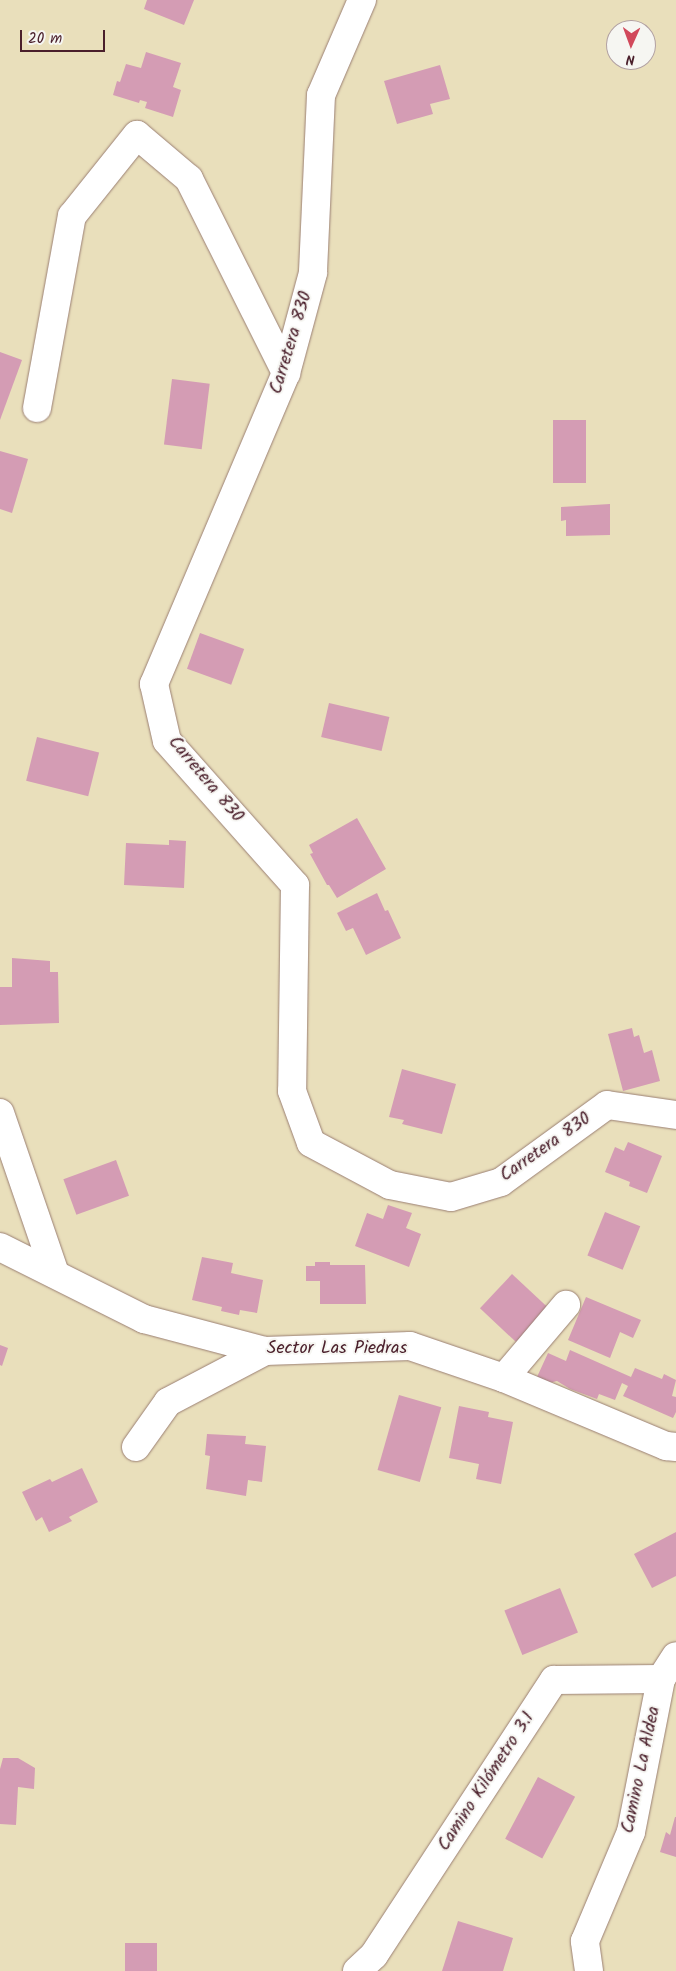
<!DOCTYPE html>
<html>
<head>
<meta charset="utf-8">
<style>
	body { margin:0 }
	#map { position:relative; width:676px; height:1971px; overflow:hidden; background:#e9dfbb; font-family:Kalam,sans-serif }
	div>[style] { position:absolute }
	[style*='--x'] { left:calc(var(--x)*1px); top:calc(var(--y)*1px); width:calc(var(--w)*1px); rotate:calc(var(--a)*1deg) }
	.building>* { inset:0; background:#d49cb4; transform-origin:0 0 }
	.roads { filter:drop-shadow(0 0 1px #9a7f73) drop-shadow(0 0 1px #9a7f73) }
	.minor>* { height:28px; margin:-14px; padding:0 14px; transform-origin:14px; border-radius:14px; background:#fff }
	.tertiary>* { height:28px; margin:-14px; padding:0 14px; transform-origin:14px; border-radius:14px; background:#fff }
	span { translate:-50% -50%; white-space:nowrap; text-align:center; line-height:1.15; -webkit-text-stroke:4px #f6f6f2; paint-order:stroke }
	.street-label { font-size:18px; color:#4a1f2b }
	.north { position:absolute; left:606px; top:20px; width:50px; height:50px; box-sizing:border-box; background:#f6f6f2; border:1px solid #b1a0a2; border-radius:50%; rotate:182deg; font-size:14px; font-weight:700; line-height:20px; text-align:center; color:#4a1f2b }
	.north::after { content:''; display:block; margin:auto; width:18px; height:22px; background:#d1495b; clip-path:polygon(50% 0,100% 100%,50% 72%,0 100%) }
	.scale { position:absolute; left:20px; top:30px; width:85px; height:22px; box-sizing:border-box; border:2px solid #4a1f2b; border-top:0; padding-left:6px; font-size:15px; line-height:18px; white-space:nowrap; color:#4a1f2b; -webkit-text-stroke:4px #f6f6f2; paint-order:stroke }
</style>
</head>
<body>
<div id="map">
	<div class="building">
		<i style="clip-path:polygon(147px 0,194px 0,184px 25px,144px 9px)"></i>
		<i style="clip-path:polygon(146px 52px,181px 63px,173px 87px,181px 90px,173px 117px,145px 108px,147px 102px,140px 100px,139px 103px,113px 95px,117px 81px,120px 82px,126px 64px,141px 68px)"></i>
		<i style="clip-path:polygon(440px 65px,450px 99px,430px 104px,433px 114px,397px 124px,384px 81px)"></i>
		<i style="clip-path:polygon(0 352px,22px 360px,0 420px)"></i>
		<i style="left:172px;top:379px;width:38px;height:66px;rotate:7deg"></i>
		<i style="left:553px;top:420px;width:33px;height:63px"></i>
		<i style="clip-path:polygon(0 451px,28px 459px,12px 513px,0 509px)"></i>
		<i style="clip-path:polygon(610px 504px,610px 535px,566px 536px,566px 520px,561px 521px,561px 507px)"></i>
		<i style="left:200px;top:633px;width:47px;height:38px;rotate:20deg"></i>
		<i style="left:329px;top:703px;width:62px;height:35px;rotate:13deg"></i>
		<i style="left:37px;top:737px;width:64px;height:45px;rotate:14deg"></i>
		<i style="clip-path:polygon(357px 818px,386px 869px,337px 898px,329px 885px,327px 885px,310px 854px,313px 853px,309px 845px)"></i>
		<i style="clip-path:polygon(169px 840px,186px 841px,184px 888px,124px 885px,126px 843px,169px 845px)"></i>
		<i style="clip-path:polygon(377px 893px,385px 911px,388px 910px,401px 938px,366px 955px,353px 928px,346px 931px,337px 913px)"></i>
		<i style="clip-path:polygon(12px 958px,50px 961px,50px 972px,58px 972px,59px 1023px,0 1025px,0 987px,12px 987px)"></i>
		<i style="clip-path:polygon(632px 1028px,634px 1037px,639px 1035px,644px 1053px,652px 1050px,660px 1081px,623px 1091px,608px 1034px)"></i>
		<i style="clip-path:polygon(402px 1069px,456px 1084px,442px 1134px,402px 1124px,404px 1120px,389px 1117px)"></i>
		<i style="clip-path:polygon(628px 1142px,662px 1156px,647px 1193px,629px 1186px,630px 1182px,605px 1172px,615px 1147px,624px 1151px)"></i>
		<i style="left:116px;top:1160px;width:38px;height:56px;rotate:70deg"></i>
		<i style="clip-path:polygon(388px 1205px,412px 1213px,406px 1228px,421px 1234px,409px 1267px,355px 1246px,367px 1213px,383px 1219px)"></i>
		<i style="left:605px;top:1212px;width:38px;height:47px;rotate:22deg"></i>
		<i style="clip-path:polygon(202px 1257px,233px 1263px,231px 1273px,263px 1280px,257px 1313px,240px 1310px,239px 1315px,221px 1311px,222px 1307px,192px 1300px)"></i>
		<i style="clip-path:polygon(315px 1262px,330px 1262px,330px 1265px,365px 1265px,366px 1304px,320px 1304px,320px 1281px,306px 1281px,306px 1266px,315px 1266px)"></i>
		<i style="left:512px;top:1274px;width:59px;height:47px;rotate:43deg"></i>
		<i style="clip-path:polygon(586px 1297px,641px 1320px,633px 1338px,620px 1332px,610px 1358px,568px 1340px)"></i>
		<i style="clip-path:polygon(0 1345px,8px 1348px,2px 1366px,0 1365px)"></i>
		<i style="clip-path:polygon(570px 1350px,631px 1377px,635px 1368px,662px 1379px,664px 1374px,676px 1380px,672px 1396px,676px 1397px,676px 1412px,673px 1418px,623px 1396px,628px 1386px,622px 1383px,615px 1400px,599px 1394px,597px 1399px,570px 1389px,557px 1381px,549px 1383px,537px 1377px,548px 1353px,566px 1361px)"></i>
		<i style="left:399px;top:1395px;width:44px;height:78px;rotate:16deg"></i>
		<i style="clip-path:polygon(459px 1406px,489px 1412px,488px 1417px,513px 1422px,501px 1484px,476px 1479px,479px 1464px,449px 1458px)"></i>
		<i style="clip-path:polygon(207px 1434px,246px 1436px,245px 1444px,266px 1446px,262px 1482px,248px 1480px,246px 1496px,206px 1489px,210px 1456px,205px 1455px)"></i>
		<i style="clip-path:polygon(82px 1468px,98px 1502px,69px 1517px,72px 1521px,49px 1532px,42px 1517px,36px 1521px,22px 1492px,50px 1479px,52px 1482px)"></i>
		<i style="clip-path:polygon(676px 1532px,676px 1576px,652px 1588px,634px 1554px)"></i>
		<i style="left:560px;top:1588px;width:48px;height:60px;rotate:68deg"></i>
		<i style="clip-path:polygon(3px 1758px,18px 1758px,35px 1768px,34px 1789px,18px 1787px,16px 1825px,0 1824px,0 1769px)"></i>
		<i style="left:538px;top:1777px;width:42px;height:70px;rotate:28deg"></i>
		<i style="clip-path:polygon(675px 1817px,676px 1817px,676px 1857px,660px 1852px,666px 1832px,670px 1835px)"></i>
		<i style="clip-path:polygon(458px 1921px,513px 1938px,503px 1971px,442px 1971px)"></i>
		<i style="left:157px;top:1943px;width:28px;height:32px;rotate:90deg"></i>
	</div>
	<div class="roads">
		<div class="minor">
			<i style="--x:37;--y:408;--w:195;--a:-79.7"></i>
			<i style="--x:72;--y:216;--w:104;--a:-51.3"></i>
			<i style="--x:137;--y:135;--w:68;--a:40.2"></i>
			<i style="--x:189;--y:179;--w:217;--a:63.4"></i>
			<i style="--x:0;--y:1113;--w:170;--a:71.1"></i>
			<i style="--x:0;--y:1247;--w:161;--a:26.6"></i>
			<i style="--x:144;--y:1319;--w:125;--a:14.8"></i>
			<i style="--x:265;--y:1351;--w:145;--a:-2"></i>
			<i style="--x:410;--y:1346;--w:99;--a:18.8"></i>
			<i style="--x:504;--y:1378;--w:176;--a:22.8"></i>
			<i style="--x:666;--y:1446;--w:10;--a:6"></i>
			<i style="--x:504;--y:1378;--w:96;--a:-49.7"></i>
			<i style="--x:136;--y:1447;--w:55;--a:-54.6"></i>
			<i style="--x:168;--y:1402;--w:110;--a:-27.7"></i>
			<i style="--x:357;--y:1971;--w:23;--a:-43"></i>
			<i style="--x:374;--y:1955;--w:329;--a:-56.8"></i>
			<i style="--x:554;--y:1680;--w:107;--a:-0.5"></i>
		</div>
		<div class="tertiary">
			<i style="--x:362;--y:0;--w:103;--a:113.3"></i>
			<i style="--x:321;--y:95;--w:178;--a:92.6"></i>
			<i style="--x:313;--y:273;--w:104;--a:105.1"></i>
			<i style="--x:286;--y:373;--w:338;--a:113"></i>
			<i style="--x:154;--y:684;--w:58;--a:77.2"></i>
			<i style="--x:167;--y:741;--w:193;--a:48.4"></i>
			<i style="--x:295;--y:885;--w:206;--a:90.8"></i>
			<i style="--x:292;--y:1091;--w:55;--a:69.9"></i>
			<i style="--x:311;--y:1143;--w:89;--a:28"></i>
			<i style="--x:390;--y:1185;--w:62;--a:11.1"></i>
			<i style="--x:451;--y:1197;--w:52;--a:-16.7"></i>
			<i style="--x:501;--y:1182;--w:131;--a:-36"></i>
			<i style="--x:607;--y:1105;--w:70;--a:8.2"></i>
			<i style="--x:589;--y:1971;--w:30;--a:-98"></i>
			<i style="--x:585;--y:1941;--w:118;--a:-67.1"></i>
			<i style="--x:631;--y:1832;--w:156;--a:-78.9"></i>
			<i style="--x:661;--y:1679;--w:27;--a:-57"></i>
		</div>
	</div>
	<div class="street-label">
		<span style="left:292px;top:343px;rotate:-73deg">Carretera 830</span>
		<span style="left:205px;top:780px;rotate:50deg">Carretera 830</span>
		<span style="left:546px;top:1148px;rotate:-35deg">Carretera 830</span>
		<span style="left:337px;top:1349px">Sector Las Piedras</span>
		<span style="left:642px;top:1770px;rotate:-78deg">Camino La Aldea</span>
		<span style="left:487px;top:1782px;rotate:-57deg">Camino Kilómetro 3.1</span>
	</div>
	<div class="north">N</div>
	<div class="scale">20 m</div>
</div>
</body>
</html>
